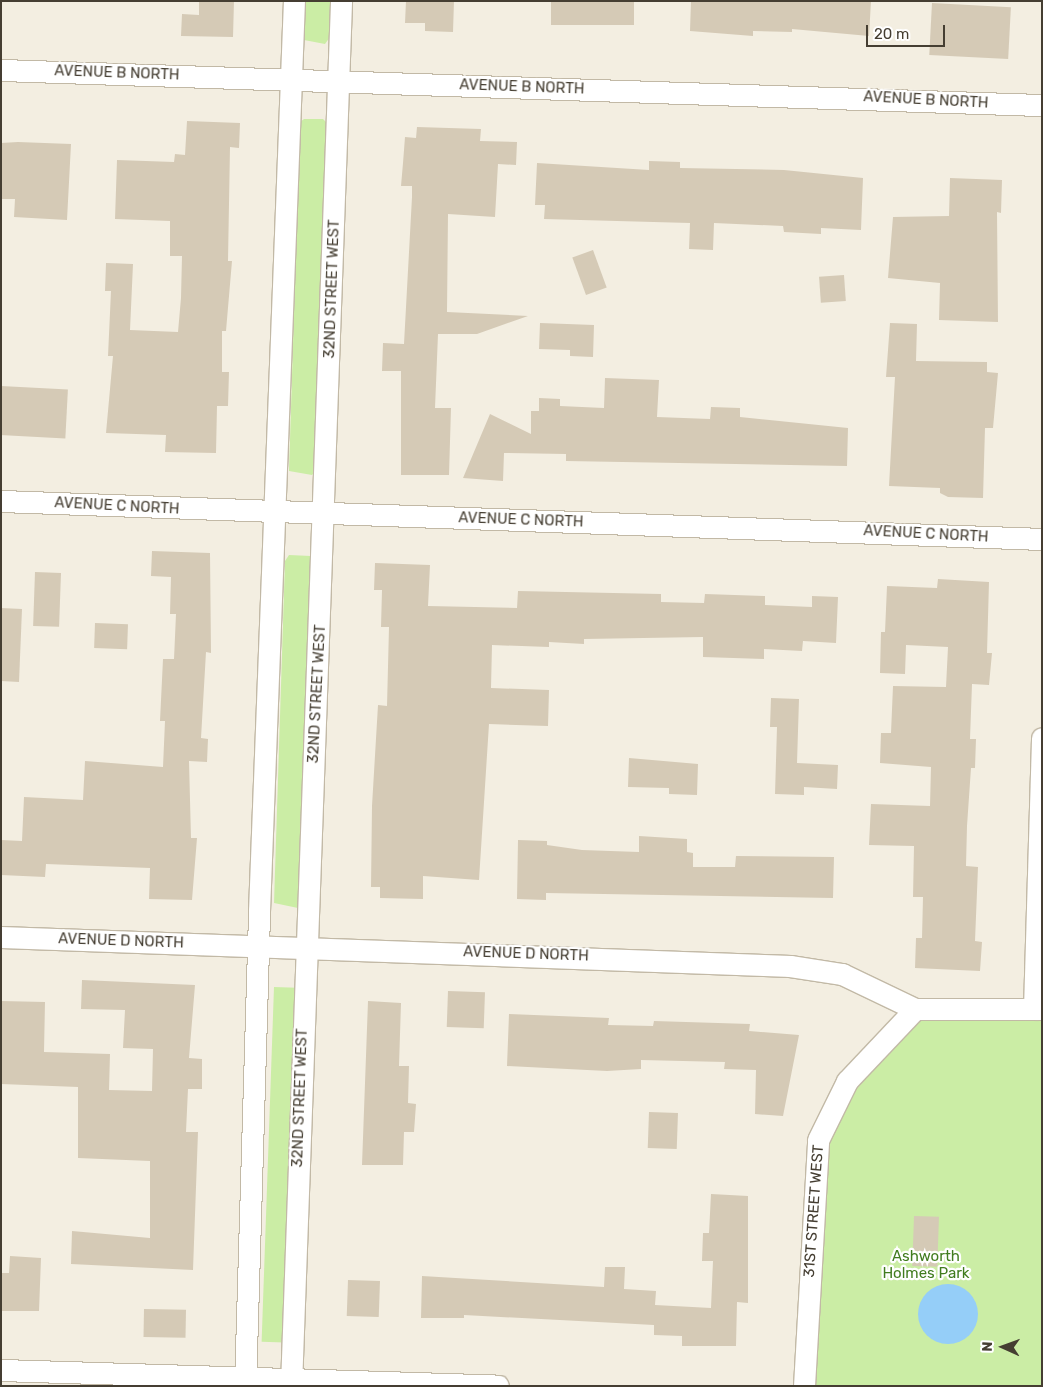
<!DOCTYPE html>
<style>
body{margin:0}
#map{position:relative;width:1043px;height:1387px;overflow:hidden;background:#f3eee1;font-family:Rubik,sans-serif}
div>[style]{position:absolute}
.green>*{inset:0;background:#cbeda5;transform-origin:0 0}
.water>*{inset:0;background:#95cef8}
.round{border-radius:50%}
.building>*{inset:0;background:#d5cab6;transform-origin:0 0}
.roads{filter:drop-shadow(1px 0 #c2b9a6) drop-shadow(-1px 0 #c2b9a6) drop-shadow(0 1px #c2b9a6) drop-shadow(0 -1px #c2b9a6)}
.minor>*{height:21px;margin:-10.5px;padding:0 10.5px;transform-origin:10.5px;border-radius:10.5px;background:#fff}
span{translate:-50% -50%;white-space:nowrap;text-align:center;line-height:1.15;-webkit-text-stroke:4.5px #fff;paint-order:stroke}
.street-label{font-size:15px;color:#453e32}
.park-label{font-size:15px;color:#417c1f}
.frame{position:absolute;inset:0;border:2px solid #453e32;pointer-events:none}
.north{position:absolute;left:978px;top:1322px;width:50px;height:50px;-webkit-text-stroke:4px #fff;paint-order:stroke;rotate:272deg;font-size:14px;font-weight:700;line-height:20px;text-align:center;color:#453e32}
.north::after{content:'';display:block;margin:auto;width:18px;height:22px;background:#453e32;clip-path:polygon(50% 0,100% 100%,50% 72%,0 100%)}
.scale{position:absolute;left:866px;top:25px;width:79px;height:22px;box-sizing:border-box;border:2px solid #453e32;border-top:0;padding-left:6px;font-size:15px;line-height:18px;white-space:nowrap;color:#453e32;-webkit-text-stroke:4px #fff;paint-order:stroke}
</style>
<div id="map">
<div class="green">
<div style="clip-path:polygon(304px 1px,331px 1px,330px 37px,325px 44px,304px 40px)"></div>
<div style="clip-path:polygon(304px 119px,323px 119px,327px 123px,315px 472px,312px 475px,289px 471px,300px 122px)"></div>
<div style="clip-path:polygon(289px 555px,311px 556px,298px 908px,274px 903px,285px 561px)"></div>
<div style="left:274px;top:987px;width:23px;height:355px;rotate:2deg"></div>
<div style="clip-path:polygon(915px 1009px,1042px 1009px,1042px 1386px,804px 1386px,814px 1178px,833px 1109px)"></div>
</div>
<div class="water">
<div class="round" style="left:918px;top:1284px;width:60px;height:60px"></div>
</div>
<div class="building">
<div style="clip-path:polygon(199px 1px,234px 1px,233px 37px,181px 36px,182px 14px,199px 15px)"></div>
<div style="clip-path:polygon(406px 1px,454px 1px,453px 32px,425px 31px,425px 23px,405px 23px)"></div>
<div style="left:551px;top:1px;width:83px;height:24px"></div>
<div style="clip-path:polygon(691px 1px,871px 1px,869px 36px,792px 29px,792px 32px,753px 31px,753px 36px,690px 31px)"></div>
<div style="left:932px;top:3px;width:79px;height:52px;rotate:3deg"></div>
<div style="clip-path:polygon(187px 121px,240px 123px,239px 148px,230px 147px,228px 261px,232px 261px,226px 331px,222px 331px,222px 372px,229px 372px,228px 406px,217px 406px,216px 453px,165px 452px,166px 435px,106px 433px,113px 356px,108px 356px,111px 291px,105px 291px,106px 263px,133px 264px,130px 330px,178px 332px,181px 298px,182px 256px,170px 256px,170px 221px,115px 219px,117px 160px,174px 162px,175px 154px,185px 155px)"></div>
<div style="clip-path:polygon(417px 127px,481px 129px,480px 141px,517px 142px,516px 165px,498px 164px,495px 217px,448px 214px,447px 312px,528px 316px,477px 334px,438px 334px,435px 408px,451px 408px,449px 475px,401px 475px,401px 371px,382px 371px,383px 343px,404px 344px,412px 197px,412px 186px,401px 186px,403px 163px,405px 137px,416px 138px)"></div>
<div style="clip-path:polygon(18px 142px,71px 144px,67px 220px,14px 217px,15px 199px,1px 199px,1px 143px)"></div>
<div style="clip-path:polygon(649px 161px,680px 162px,680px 168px,784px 170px,863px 178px,861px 230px,821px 228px,821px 234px,784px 232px,783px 226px,714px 223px,713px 250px,689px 249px,690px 223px,544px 219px,545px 205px,535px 205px,537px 163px,649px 170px)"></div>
<div style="clip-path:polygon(950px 178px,1002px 180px,1001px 213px,997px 212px,998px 322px,939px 320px,940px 283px,888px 278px,893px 217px,949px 216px)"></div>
<div style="left:593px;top:250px;width:40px;height:22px;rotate:70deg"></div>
<div style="left:844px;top:275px;width:26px;height:25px;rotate:86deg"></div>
<div style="clip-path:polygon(540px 323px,594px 325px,593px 357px,570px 356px,570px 350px,539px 349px)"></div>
<div style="clip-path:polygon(890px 323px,917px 324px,916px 361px,987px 362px,987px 372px,998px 373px,993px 428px,985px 428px,983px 498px,948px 497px,940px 493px,940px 488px,889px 486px,895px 377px,886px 377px)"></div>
<div style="clip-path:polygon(605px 378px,659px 380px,657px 417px,710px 419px,711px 407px,740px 408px,740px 417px,848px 428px,847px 466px,566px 461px,566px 454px,504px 453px,503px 481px,463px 478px,490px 414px,531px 434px,531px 411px,539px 411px,539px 398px,560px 399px,560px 406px,604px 408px)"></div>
<div style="left:1px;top:386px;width:67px;height:49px;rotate:3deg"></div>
<div style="clip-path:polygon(152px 551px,210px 553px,211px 653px,206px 652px,201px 738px,208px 739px,207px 762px,189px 761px,191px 838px,197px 838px,192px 900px,149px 899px,150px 868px,46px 864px,45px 877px,1px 875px,1px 840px,22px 841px,24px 797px,83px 800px,85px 761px,163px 767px,165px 721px,160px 721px,163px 659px,174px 659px,176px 614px,170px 614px,171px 577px,151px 576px)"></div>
<div style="clip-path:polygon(375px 563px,430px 565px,428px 606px,517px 608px,518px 591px,661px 594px,661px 602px,704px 603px,705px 594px,765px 596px,765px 605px,812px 607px,812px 596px,838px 597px,836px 643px,803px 641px,802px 651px,764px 649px,764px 659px,703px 657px,703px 637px,584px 639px,584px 644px,549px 642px,549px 647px,492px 645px,491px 688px,549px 690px,548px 726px,489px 724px,479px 880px,423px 876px,423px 899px,380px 898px,380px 887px,371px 887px,372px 806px,378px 705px,387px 706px,389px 627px,381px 627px,382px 590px,374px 590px)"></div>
<div style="left:35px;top:572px;width:26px;height:54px;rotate:2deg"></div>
<div style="clip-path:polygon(938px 579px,989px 582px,987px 653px,992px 653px,989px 685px,972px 684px,970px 739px,976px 739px,975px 768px,971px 768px,967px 826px,966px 866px,978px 867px,975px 941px,982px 942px,980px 971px,915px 968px,916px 938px,922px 938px,923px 897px,913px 897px,914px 846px,869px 845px,871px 804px,930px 806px,931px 767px,880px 763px,881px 733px,891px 733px,893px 686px,946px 687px,948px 647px,906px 645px,905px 674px,880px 673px,881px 632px,885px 632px,887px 586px,937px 588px)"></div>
<div style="clip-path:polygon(1px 608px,22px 609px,19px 682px,1px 681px)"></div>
<div style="left:95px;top:623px;width:33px;height:25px;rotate:2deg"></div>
<div style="clip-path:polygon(771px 698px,799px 699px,797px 763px,838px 765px,837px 789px,804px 787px,804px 795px,775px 794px,777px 727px,770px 727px)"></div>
<div style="clip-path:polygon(629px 758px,698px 764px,697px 795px,669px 794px,669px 788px,628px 787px)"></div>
<div style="clip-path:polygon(639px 836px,687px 839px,687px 852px,693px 853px,693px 867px,735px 867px,736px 856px,834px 857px,833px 898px,546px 893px,546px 900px,517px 899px,518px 840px,547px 841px,547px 845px,582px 850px,639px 852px)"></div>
<div style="clip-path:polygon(82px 980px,195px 985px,189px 1058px,202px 1059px,202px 1089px,188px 1089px,186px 1132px,198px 1132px,193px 1270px,71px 1264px,72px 1231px,150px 1238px,150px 1161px,78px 1158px,78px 1087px,1px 1084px,1px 1001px,45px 1002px,44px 1052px,110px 1054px,109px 1090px,152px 1091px,153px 1049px,123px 1048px,125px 1010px,81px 1009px)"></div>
<div style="left:448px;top:991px;width:37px;height:36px;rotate:2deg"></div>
<div style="clip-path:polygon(368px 1001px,401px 1003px,399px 1066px,409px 1066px,408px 1103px,416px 1104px,414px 1132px,404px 1132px,403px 1165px,362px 1165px)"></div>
<div style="clip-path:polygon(509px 1014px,609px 1018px,608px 1025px,653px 1026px,654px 1021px,750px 1024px,749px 1031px,799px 1035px,783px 1116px,755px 1114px,756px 1070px,724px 1069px,725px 1062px,641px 1060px,641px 1069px,607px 1071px,507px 1066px)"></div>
<div style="left:649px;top:1112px;width:29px;height:36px;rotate:2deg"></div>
<div style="clip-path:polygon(711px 1194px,748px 1196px,748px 1303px,737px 1302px,736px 1346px,682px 1346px,682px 1336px,654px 1335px,654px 1325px,464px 1315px,464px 1318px,421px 1318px,422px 1276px,604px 1287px,605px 1267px,625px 1267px,624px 1289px,656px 1291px,655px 1305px,711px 1308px,713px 1261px,702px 1261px,703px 1233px,709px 1233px)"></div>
<div style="left:914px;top:1216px;width:25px;height:50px;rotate:2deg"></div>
<div style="clip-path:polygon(10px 1256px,41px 1258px,39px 1311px,1px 1311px,1px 1273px,9px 1273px)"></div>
<div style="left:348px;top:1280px;width:32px;height:36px;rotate:2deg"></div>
<div style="left:144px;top:1309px;width:42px;height:28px;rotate:1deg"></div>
</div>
<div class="roads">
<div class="minor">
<div style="left:1px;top:70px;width:1042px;rotate:1.93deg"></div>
<div style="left:1px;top:501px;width:1042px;rotate:2.09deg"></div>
<div style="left:1px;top:937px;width:790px;rotate:2.1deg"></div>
<div style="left:790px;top:966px;width:53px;rotate:8.7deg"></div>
<div style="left:842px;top:974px;width:81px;rotate:25.6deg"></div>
<div style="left:915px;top:1009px;width:127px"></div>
<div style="left:1034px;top:1009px;width:271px;rotate:-88.3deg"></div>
<div style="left:1px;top:1370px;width:497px;rotate:1.8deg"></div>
<div style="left:245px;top:1386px;width:475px;rotate:-88.3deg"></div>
<div style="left:259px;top:911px;width:911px;rotate:-87.8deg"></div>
<div style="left:291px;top:1386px;width:1386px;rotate:-87.93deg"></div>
<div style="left:804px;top:1386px;width:246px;rotate:-86.7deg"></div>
<div style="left:818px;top:1140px;width:66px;rotate:-63.8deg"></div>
<div style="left:847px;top:1081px;width:99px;rotate:-46.6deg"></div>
</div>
</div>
<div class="street-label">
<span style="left:117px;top:73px;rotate:2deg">AVENUE B NORTH</span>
<span style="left:522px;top:87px;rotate:2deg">AVENUE B NORTH</span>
<span style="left:926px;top:100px;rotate:3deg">AVENUE B NORTH</span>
<span style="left:332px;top:289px;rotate:-88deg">32ND STREET WEST</span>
<span style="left:117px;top:506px;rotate:3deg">AVENUE C NORTH</span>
<span style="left:521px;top:520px;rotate:2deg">AVENUE C NORTH</span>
<span style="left:926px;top:534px;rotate:3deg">AVENUE C NORTH</span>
<span style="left:317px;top:694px;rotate:-87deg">32ND STREET WEST</span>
<span style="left:121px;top:941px;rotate:2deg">AVENUE D NORTH</span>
<span style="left:526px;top:954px;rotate:2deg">AVENUE D NORTH</span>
<span style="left:300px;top:1098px;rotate:-88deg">32ND STREET WEST</span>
<span style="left:814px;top:1211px;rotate:-86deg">31ST STREET WEST</span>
</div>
<div class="park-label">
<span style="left:926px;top:1265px">Ashworth<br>Holmes Park</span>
</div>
<div class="frame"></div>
<div class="north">N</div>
<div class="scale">20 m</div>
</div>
